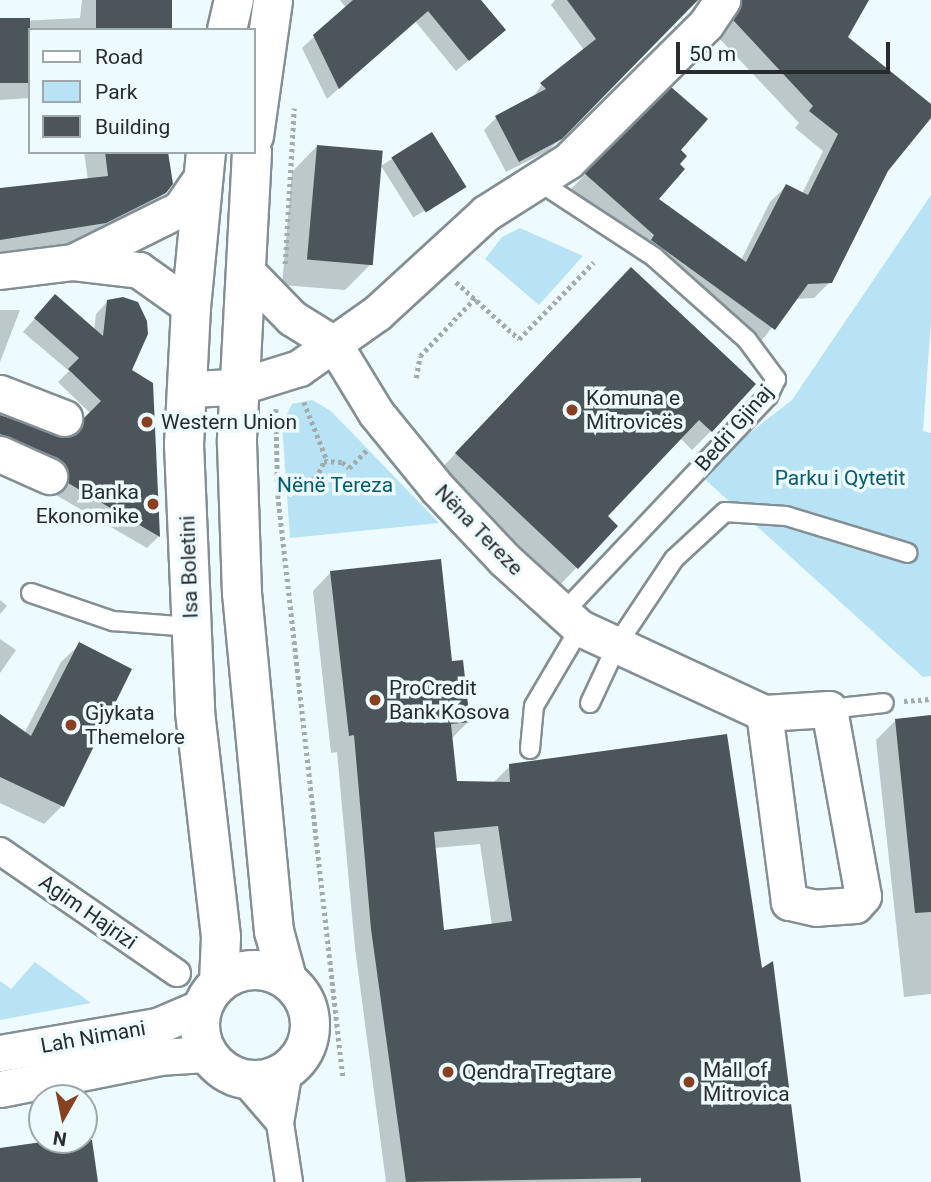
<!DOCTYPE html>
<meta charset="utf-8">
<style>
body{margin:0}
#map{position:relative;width:931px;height:1182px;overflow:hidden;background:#edfafe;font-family:Roboto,sans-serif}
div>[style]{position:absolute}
.green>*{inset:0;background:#b8e3f4}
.shadow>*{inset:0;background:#0003;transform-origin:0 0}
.building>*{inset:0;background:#4c565a;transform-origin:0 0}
.path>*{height:4.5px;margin-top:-2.25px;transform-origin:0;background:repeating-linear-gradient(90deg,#a2abae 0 3.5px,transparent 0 7px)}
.roads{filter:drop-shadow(2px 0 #848f94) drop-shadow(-2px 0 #848f94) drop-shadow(0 2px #848f94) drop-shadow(0 -2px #848f94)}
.service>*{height:18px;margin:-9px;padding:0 9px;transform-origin:9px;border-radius:9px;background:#fff}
.pedestrian>*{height:26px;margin:-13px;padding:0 13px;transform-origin:13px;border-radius:13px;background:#fff}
.minor>*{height:35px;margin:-17.5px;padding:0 17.5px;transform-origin:17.5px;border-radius:17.5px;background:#fff}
.tertiary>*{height:38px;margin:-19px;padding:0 19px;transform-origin:19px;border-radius:19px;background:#fff}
.tertiary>.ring{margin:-19px;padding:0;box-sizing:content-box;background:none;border:38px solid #fff;border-radius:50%}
.dots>*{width:19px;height:19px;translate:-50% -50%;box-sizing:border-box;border:4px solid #edfafe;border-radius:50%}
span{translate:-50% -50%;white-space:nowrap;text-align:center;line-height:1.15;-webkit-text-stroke:7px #edfafe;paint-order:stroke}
.poi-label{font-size:21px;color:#282c2e}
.left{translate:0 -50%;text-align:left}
.right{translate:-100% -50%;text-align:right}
.street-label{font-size:21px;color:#282c2e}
.park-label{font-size:21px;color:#045c73}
.legend{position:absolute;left:28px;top:28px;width:228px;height:126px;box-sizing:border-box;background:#edfafe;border:2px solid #9ea8ab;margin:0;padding:9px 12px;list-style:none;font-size:21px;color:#282c2e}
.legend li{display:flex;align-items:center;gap:14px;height:35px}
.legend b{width:35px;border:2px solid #9ea8ab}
.north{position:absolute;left:28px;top:1084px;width:70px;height:70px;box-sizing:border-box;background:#edfafe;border:2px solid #9ea8ab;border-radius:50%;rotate:189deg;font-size:19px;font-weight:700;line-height:28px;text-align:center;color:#282c2e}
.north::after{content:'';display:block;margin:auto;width:24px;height:32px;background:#884120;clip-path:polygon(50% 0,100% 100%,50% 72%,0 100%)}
.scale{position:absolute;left:676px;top:42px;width:214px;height:32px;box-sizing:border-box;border:4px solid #282c2e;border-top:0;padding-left:9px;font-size:21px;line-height:24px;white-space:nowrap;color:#282c2e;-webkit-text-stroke:5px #edfafe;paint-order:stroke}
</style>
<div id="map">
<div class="green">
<div style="clip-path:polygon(931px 195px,931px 321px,923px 431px,931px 433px,931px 676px,923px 677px,698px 473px,792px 400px)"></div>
<div style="clip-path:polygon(520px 228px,583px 256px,539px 305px,485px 259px,502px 237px)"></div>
<div style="clip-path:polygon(312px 400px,331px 411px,439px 523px,290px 538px,282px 424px,292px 404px)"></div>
<div style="clip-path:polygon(35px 962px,91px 1003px,0 1020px,0 981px,11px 989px)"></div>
</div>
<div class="shadow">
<div style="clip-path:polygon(82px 0,170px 0,164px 30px,30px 30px,30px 98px,0 100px,0 22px,80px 18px)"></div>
<div style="clip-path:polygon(340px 0,479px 0,504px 30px,456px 71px,415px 21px,327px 99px,302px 48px,346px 8px)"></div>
<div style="clip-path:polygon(555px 0,695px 0,548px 151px,506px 172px,484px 130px,496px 118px,532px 99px,542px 84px,584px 50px,551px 5px)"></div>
<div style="clip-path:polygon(731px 0,867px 0,846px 38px,931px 106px,931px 115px,886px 171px,830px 282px,814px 298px,795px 299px,758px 345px,636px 257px,640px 252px,570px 190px,671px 89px,677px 165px,656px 200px,741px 260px,770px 202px,786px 186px,802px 194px,823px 151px,795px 128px,799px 123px,718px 37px)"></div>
<div style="left:432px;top:134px;width:61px;height:60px;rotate:58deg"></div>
<div style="clip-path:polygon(317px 146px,371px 264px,345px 290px,282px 285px,292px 172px)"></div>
<div style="clip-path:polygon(84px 152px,166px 152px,165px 192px,145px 212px,85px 242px,0 255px,0 190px,88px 180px)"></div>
<div style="clip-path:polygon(612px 288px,711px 431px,692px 450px,680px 438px,606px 516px,616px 526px,558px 587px,437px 473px)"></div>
<div style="clip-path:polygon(108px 301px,130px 370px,151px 384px,159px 536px,147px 548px,56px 495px,54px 477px,0 449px,0 416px,69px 439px,91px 414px,58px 382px,69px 371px,23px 332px,43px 309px,94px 330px,96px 314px)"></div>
<div style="clip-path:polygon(0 310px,20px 310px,0 362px)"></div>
<div style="clip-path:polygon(evenodd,331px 572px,450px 663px,468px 722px,451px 739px,455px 782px,492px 784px,510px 766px,800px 1182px,386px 1182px,355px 948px,337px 752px,331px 753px,313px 591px,331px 572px,480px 844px,492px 925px,443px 932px,434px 848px,480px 844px)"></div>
<div style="clip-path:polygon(0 600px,7px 606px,0 614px)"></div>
<div style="clip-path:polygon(0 639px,16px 650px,0 673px)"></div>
<div style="clip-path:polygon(80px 644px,62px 806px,44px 824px,0 803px,0 716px,24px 734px,61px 662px)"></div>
<div style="clip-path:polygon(931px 717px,931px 994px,904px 997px,876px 740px,895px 721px)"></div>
</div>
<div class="building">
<div style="left:96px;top:0;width:76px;height:30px"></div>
<div style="clip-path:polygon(353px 0,481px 0,506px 30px,469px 61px,428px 11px,339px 89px,313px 35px)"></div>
<div style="clip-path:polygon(567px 0,698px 0,562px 139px,519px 162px,495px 116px,546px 89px,540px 83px,596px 39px)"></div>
<div style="clip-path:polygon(742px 0,869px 0,848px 37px,931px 104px,931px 118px,888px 171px,832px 283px,808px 284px,775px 330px,651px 240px,654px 235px,584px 173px,671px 87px,708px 119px,681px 150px,687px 156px,680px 164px,685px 169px,659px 199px,746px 262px,786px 184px,808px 195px,838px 134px,809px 111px,813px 106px,733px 20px)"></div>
<div style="left:30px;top:18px;width:65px;height:30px;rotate:90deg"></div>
<div style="left:432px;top:132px;width:65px;height:48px;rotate:58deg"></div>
<div style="left:317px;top:145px;width:66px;height:115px;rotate:5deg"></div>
<div style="clip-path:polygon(105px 152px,168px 152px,173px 184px,166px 193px,106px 223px,0 240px,0 188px,108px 176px)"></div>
<div style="clip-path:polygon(631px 267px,756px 384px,712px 432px,699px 420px,608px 516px,618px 526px,578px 569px,455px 453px)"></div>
<div style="clip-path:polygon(55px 294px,103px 336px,107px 300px,123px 297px,138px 302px,147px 321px,148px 334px,132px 370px,153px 383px,160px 537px,68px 483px,66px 465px,58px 458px,0 434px,0 415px,68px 438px,77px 433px,84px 418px,101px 401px,68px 369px,79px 358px,34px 318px)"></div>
<div style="clip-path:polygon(evenodd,441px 559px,452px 661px,463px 660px,470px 722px,451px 724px,457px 781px,510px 782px,509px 764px,727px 734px,762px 968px,773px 961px,801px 1182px,641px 1182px,641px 1178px,406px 1182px,371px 929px,354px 735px,349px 736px,330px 571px,441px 559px,498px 826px,512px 921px,444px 930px,434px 832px,498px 826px)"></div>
<div style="clip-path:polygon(79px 642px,132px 669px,64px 807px,0 777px,0 714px,31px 736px)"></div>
<div style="clip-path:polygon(931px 715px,931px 912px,915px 913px,895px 719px)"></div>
<div style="clip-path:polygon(56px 1140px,92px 1140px,98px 1182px,0 1182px,0 1148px)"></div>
</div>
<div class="path">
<div style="left:285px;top:264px;width:156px;rotate:-86.7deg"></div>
<div style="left:456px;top:282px;width:85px;rotate:42.1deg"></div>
<div style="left:519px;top:339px;width:107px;rotate:-45.8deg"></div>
<div style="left:416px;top:378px;width:22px;rotate:-80deg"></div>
<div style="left:420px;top:356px;width:80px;rotate:-46.5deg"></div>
<div style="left:304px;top:402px;width:62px;rotate:68.4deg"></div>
<div style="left:276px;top:409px;width:86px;rotate:88.7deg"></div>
<div style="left:278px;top:495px;width:586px;rotate:83.63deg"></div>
<div style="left:277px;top:485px;width:39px;rotate:-9deg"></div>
<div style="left:316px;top:479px;width:20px;rotate:-66deg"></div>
<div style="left:324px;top:461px;width:18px;rotate:3deg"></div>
<div style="left:342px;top:462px;width:9px;rotate:41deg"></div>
<div style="left:349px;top:468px;width:27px;rotate:-45deg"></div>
<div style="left:904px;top:701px;width:27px;rotate:-4deg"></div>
</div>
<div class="roads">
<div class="service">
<div style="left:538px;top:181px;width:139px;rotate:33.2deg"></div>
<div style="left:654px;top:257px;width:125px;rotate:41.7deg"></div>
<div style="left:747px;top:340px;width:49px;rotate:53.4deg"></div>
<div style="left:776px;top:379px;width:19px;rotate:115deg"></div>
<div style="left:768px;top:396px;width:297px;rotate:133.4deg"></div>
<div style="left:31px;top:593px;width:87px;rotate:18.9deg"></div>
<div style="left:113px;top:621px;width:78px;rotate:4.4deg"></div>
<div style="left:590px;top:703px;width:66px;rotate:-65deg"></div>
<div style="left:618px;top:643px;width:101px;rotate:-56.3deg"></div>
<div style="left:674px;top:559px;width:69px;rotate:-42.7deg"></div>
<div style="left:725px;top:512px;width:61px;rotate:3.8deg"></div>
<div style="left:786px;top:516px;width:127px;rotate:16.9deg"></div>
<div style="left:829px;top:709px;width:55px;rotate:-6.2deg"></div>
<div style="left:530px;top:749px;width:43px;rotate:-84.7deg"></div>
<div style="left:534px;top:706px;width:91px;rotate:-59.5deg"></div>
</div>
<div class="pedestrian">
<div style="left:0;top:851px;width:215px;rotate:34.6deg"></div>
<div style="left:242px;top:1079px;width:58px;rotate:49.2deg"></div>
<div style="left:289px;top:1182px;width:60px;rotate:-98.7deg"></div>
<div style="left:280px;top:1123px;width:55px;rotate:-80.5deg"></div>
</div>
<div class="minor">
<div style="left:245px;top:270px;width:67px;rotate:45.6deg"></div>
<div style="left:292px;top:318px;width:49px;rotate:31.8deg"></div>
<div style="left:334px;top:344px;width:81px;rotate:58.7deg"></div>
<div style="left:376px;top:413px;width:98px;rotate:50.8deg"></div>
<div style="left:438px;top:489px;width:98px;rotate:46.7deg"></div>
<div style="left:505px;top:560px;width:101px;rotate:42.2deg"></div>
<div style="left:580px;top:628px;width:203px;rotate:24.8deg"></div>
<div style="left:764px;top:713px;width:65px;rotate:-3.5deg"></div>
<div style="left:829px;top:709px;width:190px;rotate:79.7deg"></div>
<div style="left:863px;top:896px;width:12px;rotate:132deg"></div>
<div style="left:855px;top:905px;width:39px;rotate:176deg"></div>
<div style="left:816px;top:908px;width:28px;rotate:-167deg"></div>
<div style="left:789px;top:902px;width:191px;rotate:-97.5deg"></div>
<div style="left:0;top:271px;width:74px;rotate:-7deg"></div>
<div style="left:191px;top:307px;width:64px;rotate:-144.6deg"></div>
<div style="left:139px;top:270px;width:66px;rotate:-173.1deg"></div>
<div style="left:73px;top:262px;width:119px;rotate:-26.4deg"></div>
<div style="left:180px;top:209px;width:42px;rotate:-55.6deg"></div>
<div style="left:186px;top:389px;width:52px;rotate:-2.2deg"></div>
<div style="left:238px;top:387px;width:64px;rotate:-17.3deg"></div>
<div style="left:299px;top:368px;width:95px;rotate:-35.2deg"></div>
<div style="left:377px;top:313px;width:148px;rotate:-42.5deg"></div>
<div style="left:486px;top:213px;width:97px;rotate:-32.4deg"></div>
<div style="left:568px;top:161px;width:194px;rotate:-44.8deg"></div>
<div style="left:706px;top:24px;width:29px;rotate:-56deg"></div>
<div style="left:0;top:393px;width:69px;rotate:21.3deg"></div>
<div style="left:0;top:454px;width:54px;rotate:24.2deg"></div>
<div style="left:0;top:1053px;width:159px;rotate:-9.8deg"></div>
<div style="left:157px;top:1026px;width:49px;rotate:-22.9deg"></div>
<div style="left:0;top:1089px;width:163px;rotate:-11.3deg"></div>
<div style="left:160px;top:1057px;width:47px;rotate:-3.7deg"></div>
</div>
<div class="tertiary">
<div style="left:227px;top:30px;width:31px;rotate:-77deg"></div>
<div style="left:254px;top:136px;width:137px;rotate:-82deg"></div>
<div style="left:206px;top:152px;width:156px;rotate:95.5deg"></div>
<div style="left:191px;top:307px;width:137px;rotate:92.9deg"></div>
<div style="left:184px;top:444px;width:268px;rotate:87.6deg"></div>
<div style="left:195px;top:712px;width:226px;rotate:83.4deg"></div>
<div style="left:221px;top:937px;width:45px;rotate:92.5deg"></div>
<div style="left:252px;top:152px;width:291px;rotate:93deg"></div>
<div style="left:237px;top:443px;width:150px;rotate:88.1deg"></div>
<div style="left:242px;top:593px;width:340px;rotate:84.6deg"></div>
<div style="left:274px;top:931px;width:50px;rotate:74.8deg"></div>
<div class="ring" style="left:200px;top:970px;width:72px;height:72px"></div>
</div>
</div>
<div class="dots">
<div style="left:572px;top:410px;background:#884120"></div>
<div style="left:147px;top:422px;background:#884120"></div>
<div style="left:153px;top:504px;background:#884120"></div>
<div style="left:375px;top:700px;background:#884120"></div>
<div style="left:71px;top:725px;background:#884120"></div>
<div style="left:448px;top:1072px;background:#884120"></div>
<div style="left:689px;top:1082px;background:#884120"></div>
</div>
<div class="poi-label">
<span class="left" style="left:586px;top:410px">Komuna e<br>Mitrovicës</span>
<span class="left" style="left:161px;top:422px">Western Union</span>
<span class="right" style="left:139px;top:504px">Banka<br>Ekonomike</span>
<span class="left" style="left:389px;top:700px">ProCredit<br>Bank Kosova</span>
<span class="left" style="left:85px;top:725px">Gjykata<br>Themelore</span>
<span class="left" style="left:703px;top:1082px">Mall of<br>Mitrovica</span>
<span class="left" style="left:462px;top:1072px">Qendra Tregtare</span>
</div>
<div class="street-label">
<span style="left:734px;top:428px;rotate:-49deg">Bedri Gjinaj</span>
<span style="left:479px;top:530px;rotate:46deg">Nëna Tereze</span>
<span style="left:189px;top:567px;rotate:-92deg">Isa Boletini</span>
<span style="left:88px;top:912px;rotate:35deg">Agim Hajrizi</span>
<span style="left:93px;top:1037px;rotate:-10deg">Lah Nimani</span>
</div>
<div class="park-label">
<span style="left:840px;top:478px">Parku i Qytetit</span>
<span style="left:335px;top:485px">Nënë Tereza</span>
</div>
<ul class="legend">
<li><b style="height:9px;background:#fff"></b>Road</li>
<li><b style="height:19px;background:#b8e3f4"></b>Park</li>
<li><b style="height:19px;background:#4c565a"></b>Building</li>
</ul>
<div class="north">N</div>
<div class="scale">50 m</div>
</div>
